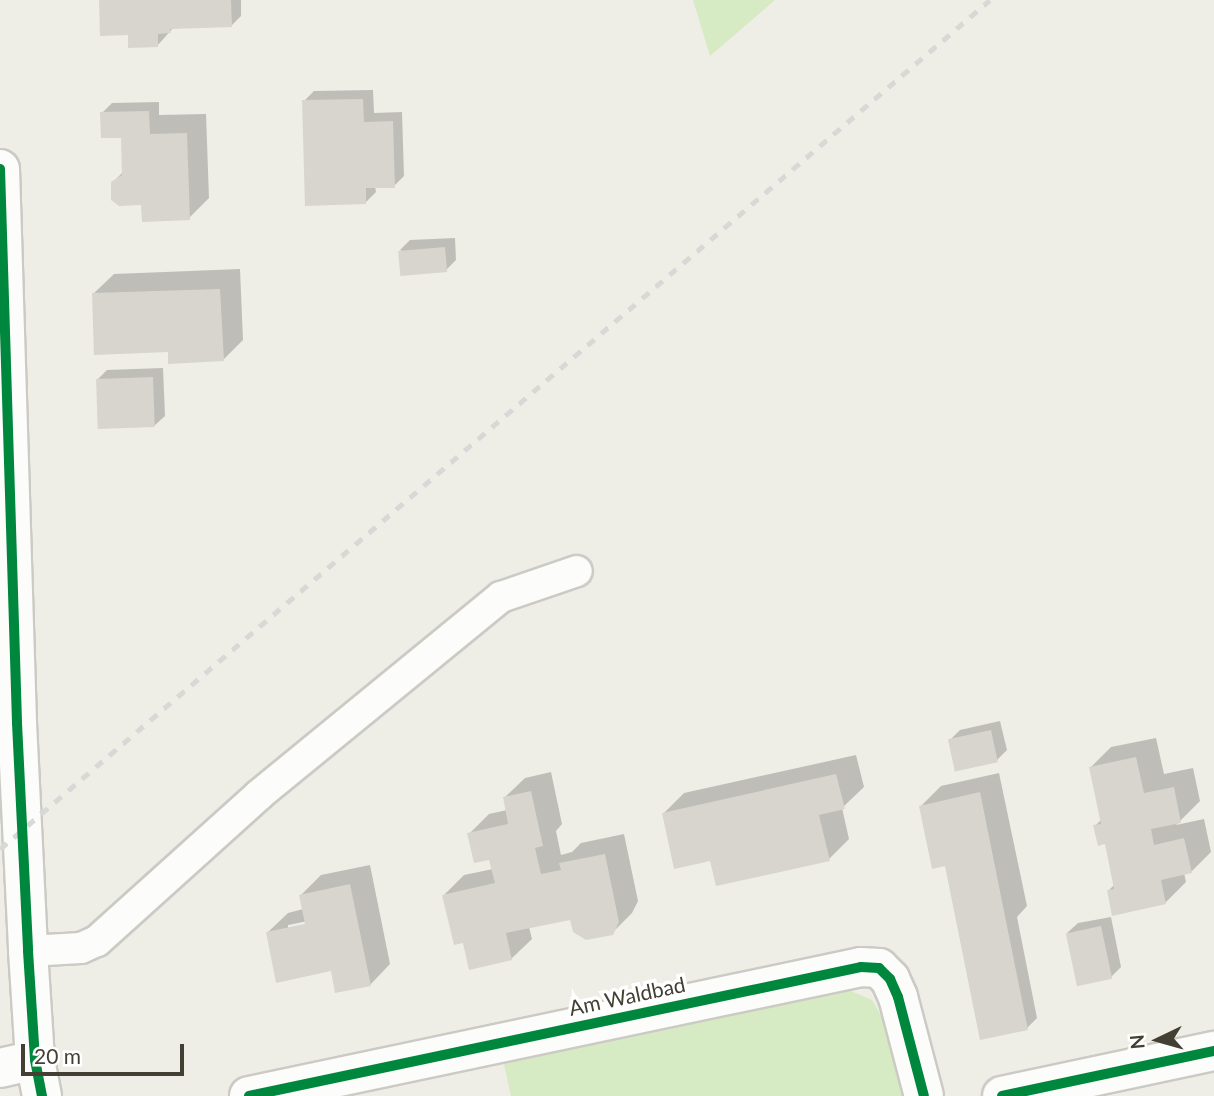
<!DOCTYPE html>
<style>
body{margin:0}
#map{position:relative;width:1214px;height:1096px;overflow:hidden;background:#eeede6;font-family:Lato,sans-serif}
div>[style]{position:absolute}
.green>*{inset:0;background:#d6eac4}
.shadow>*{inset:0;background:#0003}
.building>*{inset:0;background:#d7d5ce;transform-origin:0 0}
.roads{filter:drop-shadow(2px 0 #cccac4) drop-shadow(-2px 0 #cccac4) drop-shadow(0 2px #cccac4) drop-shadow(0 -2px #cccac4)}
.service>*{height:30px;margin:-15px;padding:0 15px;transform-origin:15px;border-radius:15px;background:#fcfcfb}
.minor>*{height:38px;margin:-19px;padding:0 19px;transform-origin:19px;border-radius:19px;background:#fcfcfb}
.rail>*{height:5px;margin-top:-2.5px;transform-origin:0;background:repeating-linear-gradient(90deg,#d8d8d7 0 9px,transparent 0 18px)}
.cycleway>*{height:10px;margin:-5px;padding:0 5px;transform-origin:5px;border-radius:5px;background:#00873e}
span{translate:-50% -50%;white-space:nowrap;text-align:center;line-height:1.15;-webkit-text-stroke:7px #fff;paint-order:stroke}
.street-label{font-size:21px;color:#433f33}
.north{position:absolute;left:1123px;top:1005px;width:70px;height:70px;-webkit-text-stroke:5px #fff;paint-order:stroke;rotate:265deg;font-size:19px;font-weight:700;line-height:28px;text-align:center;color:#433f33}
.north::after{content:'';display:block;margin:auto;width:24px;height:32px;background:#433f33;clip-path:polygon(50% 0,100% 100%,50% 72%,0 100%)}
.scale{position:absolute;left:21px;top:1044px;width:163px;height:32px;box-sizing:border-box;border:4px solid #433f33;border-top:0;padding-left:9px;font-size:21px;line-height:24px;white-space:nowrap;color:#433f33;-webkit-text-stroke:5px #fff;paint-order:stroke}
</style>
<div id="map">
<div class="green">
<div style="clip-path:polygon(693px 0,775px 0,710px 56px)"></div>
<div style="clip-path:polygon(841px 987px,872px 1000px,880px 1014px,889px 1032px,904px 1096px,511px 1096px,503px 1060px)"></div>
</div>
<div class="shadow">
<div style="clip-path:polygon(101px 0,241px 0,241px 16px,231px 26px,174px 27px,157px 46px,130px 36px)"></div>
<div style="clip-path:polygon(373px 90px,374px 113px,402px 112px,404px 176px,394px 186px,375px 186px,376px 192px,366px 202px,304px 101px,314px 91px)"></div>
<div style="clip-path:polygon(159px 102px,159px 115px,206px 114px,209px 198px,189px 218px,143px 204px,113px 182px,124px 171px,122px 135px,102px 113px,112px 103px)"></div>
<div style="clip-path:polygon(455px 238px,456px 260px,446px 270px,400px 250px,410px 240px)"></div>
<div style="clip-path:polygon(240px 269px,243px 340px,223px 360px,169px 350px,93px 294px,114px 274px)"></div>
<div style="clip-path:polygon(163px 368px,165px 416px,154px 426px,97px 380px,107px 370px)"></div>
<div style="clip-path:polygon(1000px 721px,1007px 750px,997px 760px,950px 740px,960px 730px)"></div>
<div style="clip-path:polygon(1156px 738px,1164px 774px,1193px 768px,1200px 801px,1176px 825px,1204px 819px,1211px 852px,1191px 872px,1184px 873px,1186px 882px,1166px 902px,1109px 890px,1115px 884px,1106px 842px,1095px 826px,1102px 819px,1091px 767px,1111px 747px)"></div>
<div style="clip-path:polygon(856px 755px,864px 787px,842px 808px,849px 839px,829px 859px,711px 859px,664px 813px,684px 793px)"></div>
<div style="clip-path:polygon(551px 772px,562px 824px,556px 831px,561px 855px,572px 852px,581px 843px,624px 834px,638px 901px,632px 913px,612px 933px,572px 918px,529px 927px,532px 939px,511px 959px,464px 941px,444px 895px,464px 875px,493px 869px,490px 858px,469px 834px,489px 814px,507px 810px,504px 798px,525px 778px)"></div>
<div style="clip-path:polygon(999px 773px,1027px 906px,1017px 917px,1037px 1018px,1027px 1028px,921px 806px,941px 786px)"></div>
<div style="clip-path:polygon(evenodd,370px 865px,390px 964px,370px 985px,267px 933px,288px 913px,303px 909px,301px 895px,321px 875px,370px 865px,313px 920px,314px 923px,288px 929px,288px 925px,313px 920px)"></div>
<div style="clip-path:polygon(1111px 917px,1121px 967px,1111px 977px,1067px 933px,1078px 923px)"></div>
</div>
<div class="building">
<div style="clip-path:polygon(99px 0,231px 0,232px 27px,170px 29px,171px 33px,158px 34px,158px 47px,128px 48px,128px 35px,100px 36px)"></div>
<div style="clip-path:polygon(363px 99px,364px 122px,393px 121px,395px 188px,366px 188px,366px 204px,305px 206px,302px 100px)"></div>
<div style="clip-path:polygon(149px 111px,150px 134px,187px 133px,190px 220px,142px 222px,141px 205px,119px 206px,111px 200px,111px 182px,122px 175px,121px 138px,101px 138px,100px 112px)"></div>
<div style="left:445px;top:247px;width:25px;height:47px;rotate:85deg"></div>
<div style="clip-path:polygon(220px 289px,224px 361px,168px 364px,168px 352px,94px 355px,92px 293px)"></div>
<div style="left:153px;top:377px;width:50px;height:57px;rotate:88deg"></div>
<div style="left:991px;top:730px;width:33px;height:44px;rotate:78deg"></div>
<div style="clip-path:polygon(1136px 757px,1144px 793px,1174px 787px,1181px 823px,1151px 829px,1154px 845px,1184px 838px,1192px 873px,1161px 880px,1166px 904px,1112px 916px,1107px 890px,1114px 889px,1105px 844px,1098px 846px,1093px 825px,1101px 824px,1089px 767px)"></div>
<div style="clip-path:polygon(836px 774px,845px 809px,819px 815px,830px 861px,716px 886px,710px 861px,674px 869px,662px 813px)"></div>
<div style="clip-path:polygon(531px 791px,543px 846px,535px 848px,541px 874px,561px 870px,559px 863px,605px 854px,619px 922px,613px 935px,586px 940px,573px 932px,570px 920px,506px 933px,512px 960px,469px 970px,463px 943px,454px 945px,442px 895px,495px 883px,489px 860px,474px 863px,467px 833px,508px 824px,503px 797px)"></div>
<div style="clip-path:polygon(980px 792px,1028px 1030px,980px 1040px,945px 866px,932px 869px,919px 806px)"></div>
<div style="clip-path:polygon(350px 884px,371px 986px,335px 993px,331px 971px,276px 983px,266px 932px,305px 924px,299px 895px)"></div>
<div style="left:1101px;top:926px;width:54px;height:36px;rotate:78deg"></div>
</div>
<div class="roads">
<div class="service">
<div style="left:28px;top:951px;width:53px;rotate:-3.2deg"></div>
<div style="left:81px;top:948px;width:17px;rotate:-24deg"></div>
<div style="left:97px;top:941px;width:219px;rotate:-42deg"></div>
<div style="left:260px;top:794px;width:311px;rotate:-39.3deg"></div>
<div style="left:501px;top:597px;width:80px;rotate:-18.9deg"></div>
</div>
<div class="minor">
<div style="left:0;top:169px;width:554px;rotate:88.24deg"></div>
<div style="left:17px;top:723px;width:228px;rotate:87.2deg"></div>
<div style="left:28px;top:951px;width:109px;rotate:86.3deg"></div>
<div style="left:35px;top:1060px;width:37px;rotate:79deg"></div>
<div style="left:0;top:1068px;width:36px;rotate:-13deg"></div>
<div style="left:249px;top:1096px;width:625px;rotate:-11.9deg"></div>
<div style="left:861px;top:967px;width:18px;rotate:3deg"></div>
<div style="left:879px;top:968px;width:16px;rotate:45deg"></div>
<div style="left:890px;top:979px;width:20px;rotate:66deg"></div>
<div style="left:898px;top:997px;width:102px;rotate:75.3deg"></div>
<div style="left:1002px;top:1096px;width:217px;rotate:-12deg"></div>
</div>
</div>
<div class="rail">
<div style="left:0;top:849px;width:1304px;rotate:-40.62deg"></div>
</div>
<div class="cycleway">
<div style="left:0;top:169px;width:554px;rotate:88.24deg"></div>
<div style="left:17px;top:723px;width:228px;rotate:87.2deg"></div>
<div style="left:28px;top:951px;width:109px;rotate:86.3deg"></div>
<div style="left:35px;top:1060px;width:37px;rotate:79deg"></div>
<div style="left:249px;top:1096px;width:625px;rotate:-11.9deg"></div>
<div style="left:861px;top:967px;width:18px;rotate:3deg"></div>
<div style="left:879px;top:968px;width:16px;rotate:45deg"></div>
<div style="left:890px;top:979px;width:20px;rotate:66deg"></div>
<div style="left:898px;top:997px;width:102px;rotate:75.3deg"></div>
<div style="left:1002px;top:1096px;width:217px;rotate:-12deg"></div>
</div>
<div class="street-label">
<span style="left:627px;top:996px;rotate:-12deg">Am Waldbad</span>
</div>
<div class="north">N</div>
<div class="scale">20 m</div>
</div>
